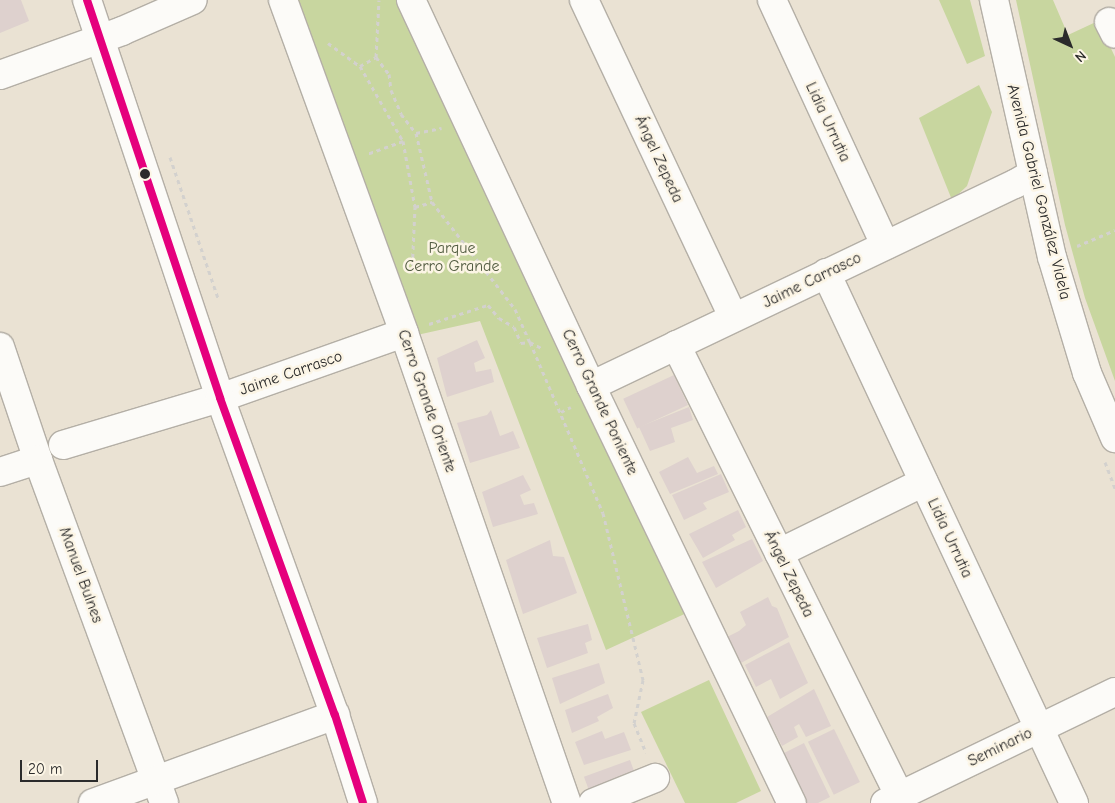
<!DOCTYPE html>
<meta charset="utf-8">
<style>
body{margin:0}
#map{position:relative;width:1115px;height:803px;overflow:hidden;background:#eae2d3;font-family:"Comic Neue",sans-serif}
div>[style]{position:absolute}
.green>*{inset:0;background:#c8d69f}
.building>*{inset:0;background:#ded1ce;transform-origin:0 0}
.path>*{height:3px;margin-top:-1.5px;transform-origin:0;background:repeating-linear-gradient(90deg,#d3d1ce 0 4px,transparent 0 8px)}
.roads{filter:drop-shadow(1px 0 #b4afa6) drop-shadow(-1px 0 #b4afa6) drop-shadow(0 1px #b4afa6) drop-shadow(0 -1px #b4afa6)}
.minor>*{height:28px;margin:-14px;padding:0 14px;transform-origin:14px;border-radius:14px;background:#fcfbf8}
.major>*{height:28px;margin:-14px;padding:0 14px;transform-origin:14px;border-radius:14px;background:#fcfbf8}
.bus-1>*{height:8px;margin:-4px;padding:0 4px;transform-origin:4px;border-radius:4px;background:#e5007d}
.dots>*{width:14px;height:14px;translate:-50% -50%;box-sizing:border-box;border:2px solid #fcf5e5;border-radius:50%}
span{translate:-50% -50%;white-space:nowrap;text-align:center;line-height:1.15;-webkit-text-stroke:5px #fcf5e5;paint-order:stroke}
.street-label{font-size:16px;color:#2b2b2b}
.park-label{font-size:16px;color:#525c41}
.north{position:absolute;left:1045px;top:20px;width:50px;height:50px;-webkit-text-stroke:4px #fcf5e5;paint-order:stroke;rotate:137deg;font-size:14px;font-weight:700;line-height:20px;text-align:center;color:#2b2b2b}
.north::after{content:'';display:block;margin:auto;width:18px;height:22px;background:#2b2b2b;clip-path:polygon(50% 0,100% 100%,50% 72%,0 100%)}
.scale{position:absolute;left:20px;top:760px;width:78px;height:22px;box-sizing:border-box;border:2px solid #2b2b2b;border-top:0;padding-left:6px;font-size:15px;line-height:18px;white-space:nowrap;color:#2b2b2b;-webkit-text-stroke:4px #fcf5e5;paint-order:stroke}
</style>
<div id="map">
<div class="green">
<div style="clip-path:polygon(292px 0,409px 0,691px 611px,606px 650px,480px 321px,417px 335px)"></div>
<div style="clip-path:polygon(939px 0,970px 0,985px 56px,967px 64px)"></div>
<div style="clip-path:polygon(1016px 0,1053px 0,1068px 35px,1098px 21px,1115px 57px,1115px 381px,1085px 298px,1065px 225px)"></div>
<div style="clip-path:polygon(979px 85px,992px 112px,967px 186px,952px 200px,919px 118px)"></div>
<div style="clip-path:polygon(709px 680px,761px 791px,736px 803px,685px 803px,641px 712px)"></div>
</div>
<div class="building">
<div style="clip-path:polygon(0 0,21px 0,29px 21px,0 33px)"></div>
<div style="clip-path:polygon(477px 340px,485px 358px,474px 363px,476px 372px,491px 369px,494px 382px,447px 397px,437px 358px)"></div>
<div style="left:674px;top:375px;width:33px;height:56px;rotate:65deg"></div>
<div style="clip-path:polygon(689px 407px,693px 420px,671px 428px,675px 442px,650px 451px,639px 427px)"></div>
<div style="clip-path:polygon(491px 410px,500px 436px,513px 431px,520px 448px,470px 463px,457px 423px,487px 415px)"></div>
<div style="clip-path:polygon(688px 457px,697px 473px,714px 466px,718px 474px,670px 494px,659px 472px)"></div>
<div style="clip-path:polygon(721px 474px,729px 492px,703px 503px,707px 509px,684px 520px,672px 495px)"></div>
<div style="clip-path:polygon(523px 475px,531px 490px,520px 495px,524px 505px,534px 503px,538px 514px,493px 527px,482px 492px)"></div>
<div style="clip-path:polygon(738px 510px,746px 527px,732px 535px,735px 540px,703px 558px,689px 534px)"></div>
<div style="clip-path:polygon(752px 539px,763px 561px,716px 588px,702px 562px)"></div>
<div style="clip-path:polygon(550px 540px,553px 556px,564px 557px,577px 593px,523px 614px,506px 560px)"></div>
<div style="clip-path:polygon(768px 597px,772px 606px,777px 608px,789px 637px,741px 663px,725px 638px,739px 631px,746px 625px,740px 612px)"></div>
<div style="clip-path:polygon(588px 624px,592px 640px,585px 643px,588px 653px,547px 668px,537px 638px)"></div>
<div style="clip-path:polygon(789px 642px,808px 683px,780px 699px,771px 679px,756px 687px,745px 665px)"></div>
<div style="clip-path:polygon(599px 663px,605px 683px,560px 704px,552px 678px)"></div>
<div style="clip-path:polygon(814px 689px,831px 726px,806px 737px,799px 724px,794px 727px,798px 737px,782px 746px,767px 717px)"></div>
<div style="clip-path:polygon(608px 694px,613px 708px,597px 717px,599px 721px,572px 733px,565px 710px)"></div>
<div style="left:834px;top:729px;width:59px;height:29px;rotate:64deg"></div>
<div style="clip-path:polygon(602px 731px,605px 739px,624px 732px,631px 750px,584px 765px,575px 742px)"></div>
<div style="clip-path:polygon(804px 743px,830px 797px,818px 803px,805px 803px,782px 754px)"></div>
<div style="left:630px;top:760px;width:23px;height:49px;rotate:70deg"></div>
</div>
<div class="path">
<div style="left:328px;top:43px;width:39px;rotate:36deg"></div>
<div style="left:360px;top:66px;width:86px;rotate:60.2deg"></div>
<div style="left:403px;top:141px;width:37px;rotate:160deg"></div>
<div style="left:376px;top:57px;width:21px;rotate:53deg"></div>
<div style="left:389px;top:74px;width:16px;rotate:83deg"></div>
<div style="left:391px;top:90px;width:26px;rotate:67deg"></div>
<div style="left:401px;top:114px;width:24px;rotate:52deg"></div>
<div style="left:416px;top:133px;width:26px;rotate:-11deg"></div>
<div style="left:360px;top:66px;width:18px;rotate:-29deg"></div>
<div style="left:376px;top:57px;width:57px;rotate:-87deg"></div>
<div style="left:416px;top:133px;width:71px;rotate:76.9deg"></div>
<div style="left:403px;top:141px;width:67px;rotate:79.7deg"></div>
<div style="left:170px;top:157px;width:149px;rotate:71.2deg"></div>
<div style="left:1077px;top:246px;width:41px;rotate:-22.8deg"></div>
<div style="left:412px;top:273px;width:66px;rotate:-87.4deg"></div>
<div style="left:415px;top:207px;width:18px;rotate:-16deg"></div>
<div style="left:432px;top:202px;width:135px;rotate:52.2deg"></div>
<div style="left:515px;top:309px;width:36px;rotate:66deg"></div>
<div style="left:530px;top:342px;width:15px;rotate:28deg"></div>
<div style="left:429px;top:324px;width:62px;rotate:-17.9deg"></div>
<div style="left:488px;top:305px;width:17px;rotate:50deg"></div>
<div style="left:499px;top:318px;width:17px;rotate:31deg"></div>
<div style="left:514px;top:327px;width:17px;rotate:66deg"></div>
<div style="left:521px;top:343px;width:9px;rotate:-6deg"></div>
<div style="left:530px;top:342px;width:186px;rotate:66.9deg"></div>
<div style="left:603px;top:513px;width:172px;rotate:76.5deg"></div>
<div style="left:643px;top:680px;width:44px;rotate:101.8deg"></div>
<div style="left:634px;top:723px;width:32px;rotate:68deg"></div>
<div style="left:561px;top:412px;width:11px;rotate:-27deg"></div>
<div style="left:1105px;top:462px;width:28px;rotate:69deg"></div>
</div>
<div class="roads">
<div class="minor">
<div style="left:283px;top:0;width:354px;rotate:70deg"></div>
<div style="left:404px;top:333px;width:497px;rotate:70.9deg"></div>
<div style="left:411px;top:0;width:426px;rotate:65deg"></div>
<div style="left:591px;top:386px;width:463px;rotate:64.3deg"></div>
<div style="left:584px;top:0;width:350px;rotate:64.8deg"></div>
<div style="left:772px;top:0;width:270px;rotate:65.2deg"></div>
<div style="left:1109px;top:22px;width:13px;rotate:63deg"></div>
<div style="left:826px;top:273px;width:585px;rotate:64.92deg"></div>
<div style="left:676px;top:345px;width:511px;rotate:63.64deg"></div>
<div style="left:0;top:347px;width:119px;rotate:71.4deg"></div>
<div style="left:38px;top:460px;width:365px;rotate:69.8deg"></div>
<div style="left:591px;top:386px;width:470px;rotate:-25.5deg"></div>
<div style="left:1015px;top:184px;width:21px;rotate:-31deg"></div>
<div style="left:63px;top:445px;width:164px;rotate:-16.7deg"></div>
<div style="left:220px;top:398px;width:195px;rotate:-19.5deg"></div>
<div style="left:0;top:472px;width:40px;rotate:-18deg"></div>
<div style="left:779px;top:553px;width:161px;rotate:-26.1deg"></div>
<div style="left:93px;top:803px;width:258px;rotate:-20deg"></div>
<div style="left:593px;top:803px;width:67px;rotate:-22deg"></div>
<div style="left:885px;top:803px;width:255px;rotate:-25.8deg"></div>
</div>
<div class="major">
<div style="left:87px;top:0;width:420px;rotate:71.5deg"></div>
<div style="left:220px;top:398px;width:337px;rotate:70.1deg"></div>
<div style="left:335px;top:715px;width:92px;rotate:72.3deg"></div>
<div style="left:994px;top:0;width:263px;rotate:77.3deg"></div>
<div style="left:1052px;top:257px;width:121px;rotate:73.2deg"></div>
<div style="left:1087px;top:373px;width:71px;rotate:66.7deg"></div>
<div style="left:0;top:75px;width:130px;rotate:-19.8deg"></div>
<div style="left:122px;top:31px;width:77px;rotate:-23.6deg"></div>
</div>
</div>
<div class="bus-1">
<div style="left:87px;top:0;width:420px;rotate:71.5deg"></div>
<div style="left:220px;top:398px;width:337px;rotate:70.1deg"></div>
<div style="left:335px;top:715px;width:92px;rotate:72.3deg"></div>
</div>
<div class="dots">
<div style="left:145px;top:174px;background:#2b2b2b"></div>
</div>
<div class="street-label">
<span style="left:828px;top:122px;rotate:65deg">Lidia Urrutia</span>
<span style="left:659px;top:159px;rotate:65deg">Ángel Zepeda</span>
<span style="left:1039px;top:192px;rotate:76deg">Avenida Gabriel González Videla</span>
<span style="left:812px;top:280px;rotate:-26deg">Jaime Carrasco</span>
<span style="left:291px;top:373px;rotate:-19deg">Jaime Carrasco</span>
<span style="left:427px;top:401px;rotate:71deg">Cerro Grande Oriente</span>
<span style="left:600px;top:402px;rotate:65deg">Cerro Grande Poniente</span>
<span style="left:950px;top:538px;rotate:65deg">Lidia Urrutia</span>
<span style="left:789px;top:574px;rotate:64deg">Ángel Zepeda</span>
<span style="left:81px;top:575px;rotate:70deg">Manuel Bulnes</span>
<span style="left:1000px;top:747px;rotate:-26deg">Seminario</span>
</div>
<div class="park-label">
<span style="left:452px;top:257px">Parque<br>Cerro Grande</span>
</div>
<div class="north">N</div>
<div class="scale">20 m</div>
</div>
